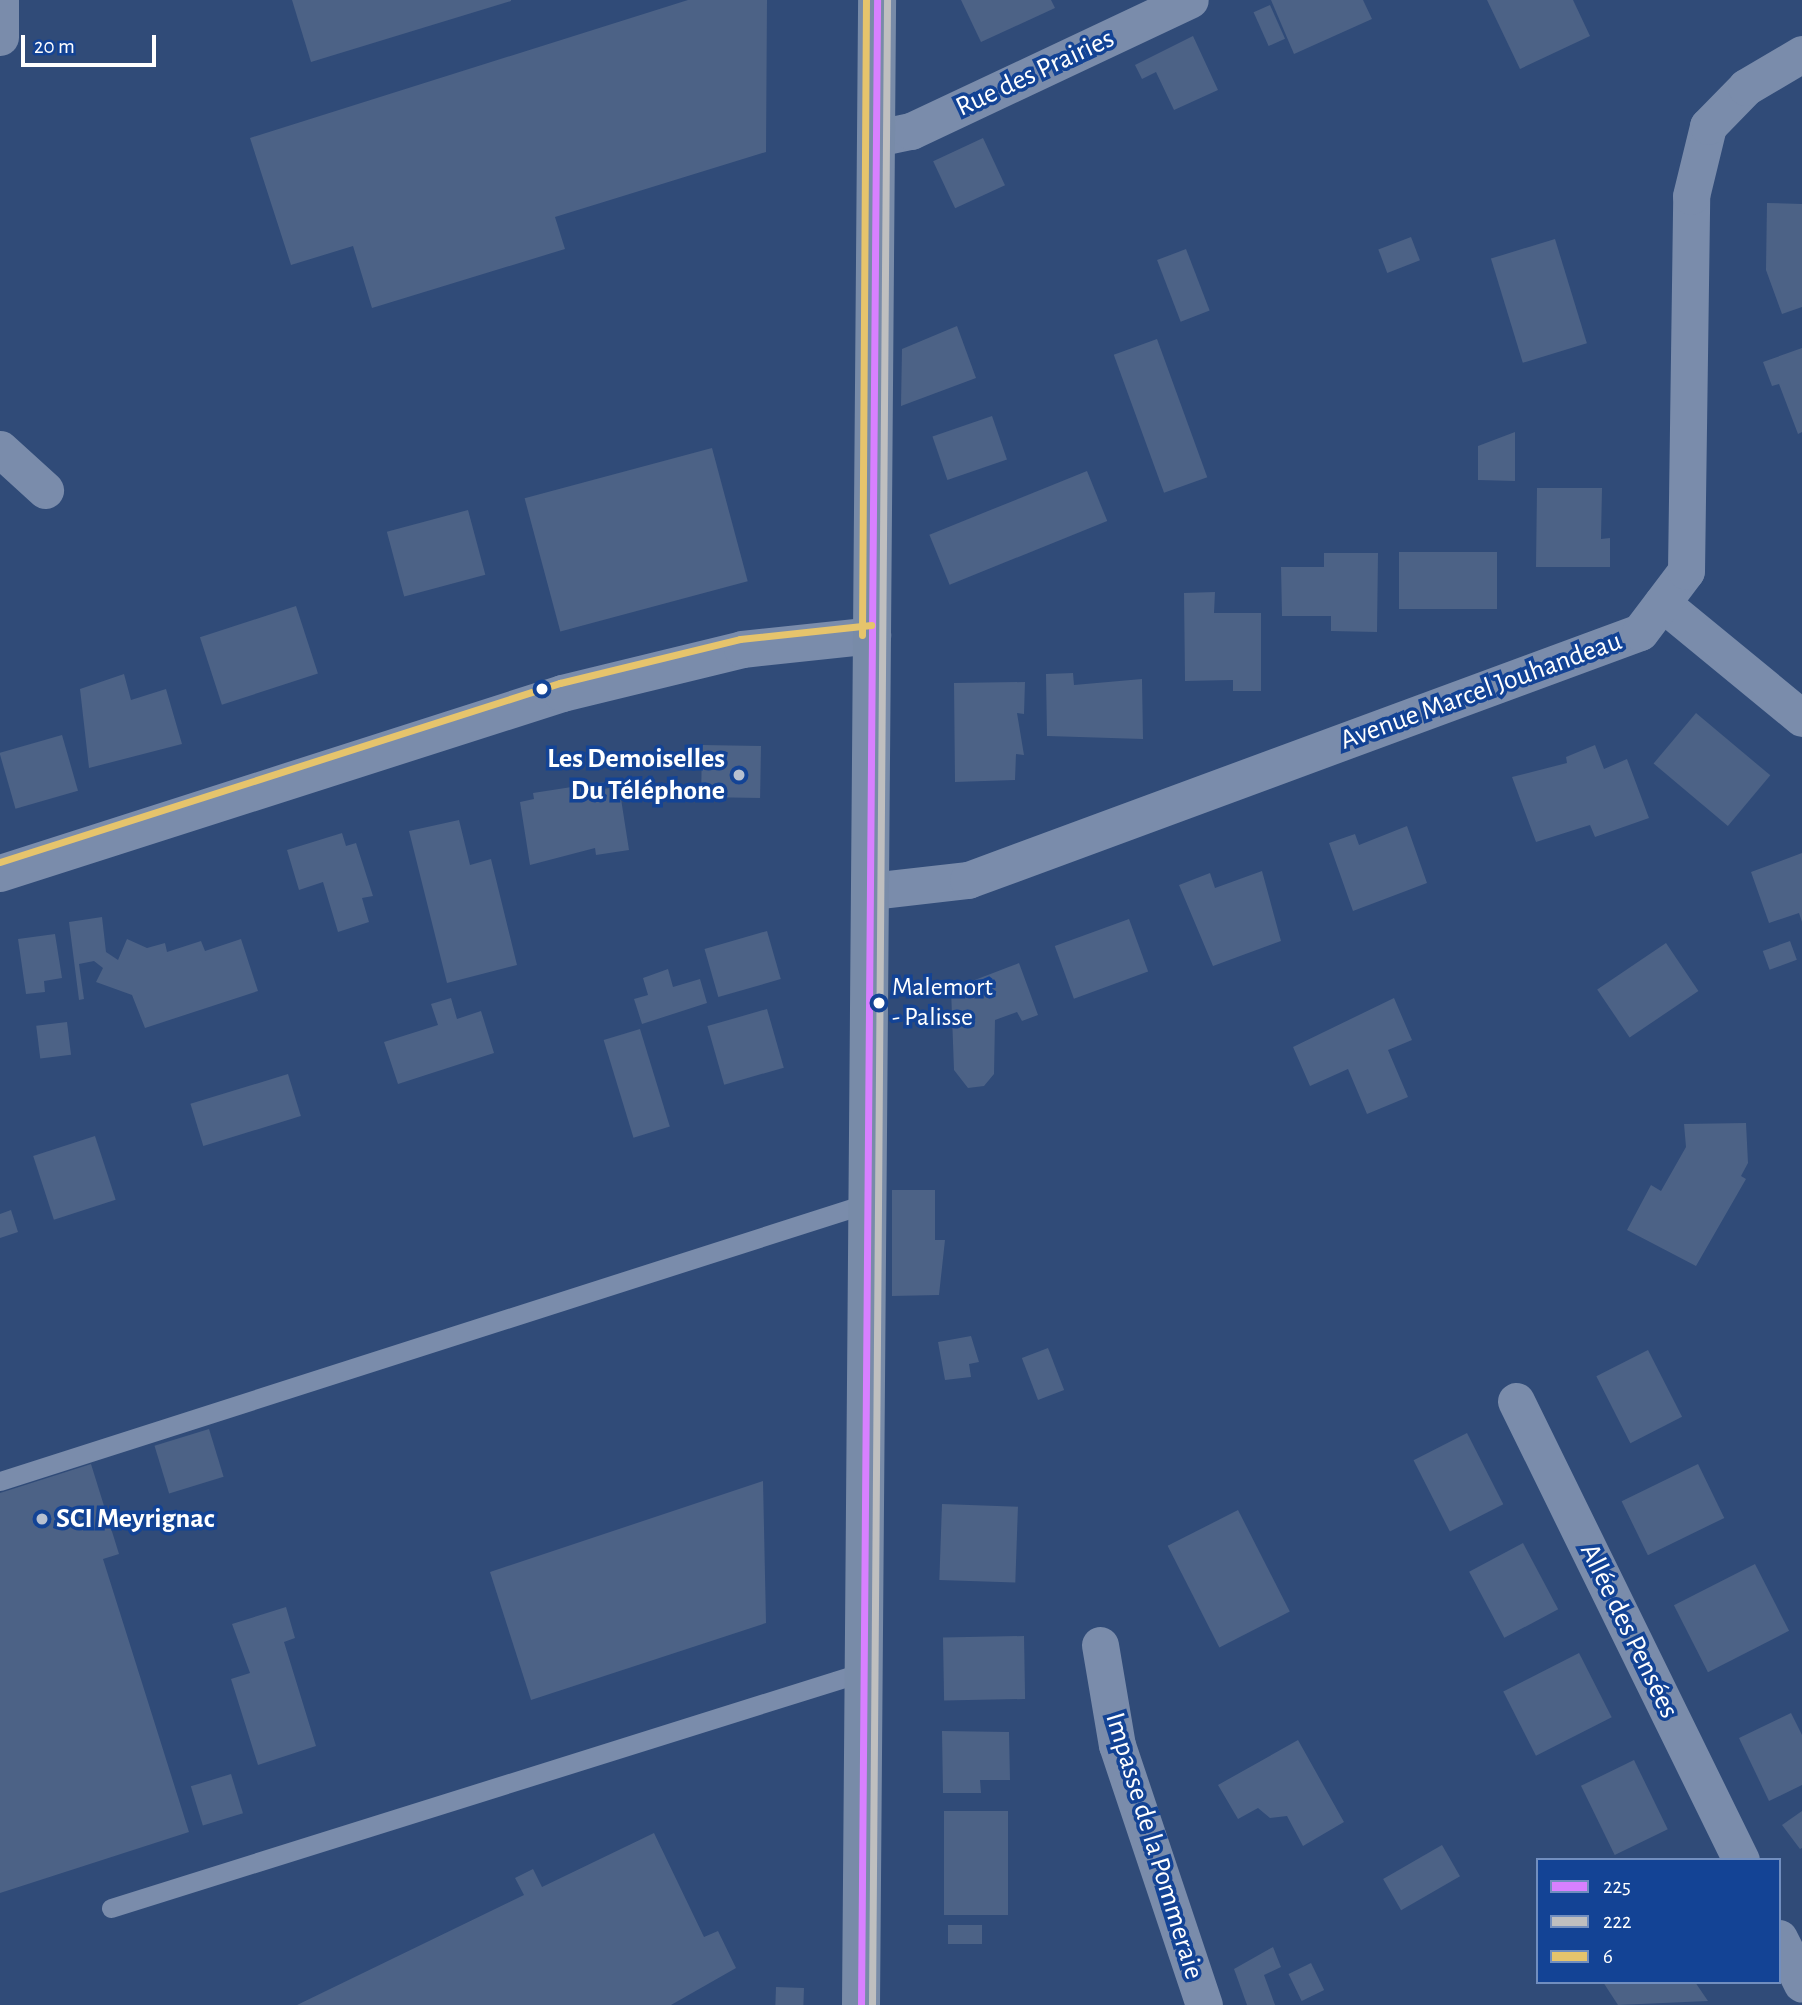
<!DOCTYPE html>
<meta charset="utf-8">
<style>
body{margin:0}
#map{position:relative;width:1802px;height:2005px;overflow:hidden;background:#304b78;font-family:"Alegreya Sans",sans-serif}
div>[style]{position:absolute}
.building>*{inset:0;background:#4c6286;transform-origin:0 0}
.service>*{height:19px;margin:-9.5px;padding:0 9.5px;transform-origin:9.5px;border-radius:9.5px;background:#7a8cab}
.minor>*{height:37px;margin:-18.5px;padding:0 18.5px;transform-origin:18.5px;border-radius:18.5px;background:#7a8cab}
.primary>*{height:38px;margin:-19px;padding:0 19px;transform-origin:19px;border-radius:19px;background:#788ba8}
.bus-1>*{height:7px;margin:-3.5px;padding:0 3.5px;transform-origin:3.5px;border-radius:3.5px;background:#d880ff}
.bus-2>*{height:7px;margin:-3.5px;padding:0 3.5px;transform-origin:3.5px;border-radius:3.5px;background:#bfbfbf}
.bus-3>*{height:7px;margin:-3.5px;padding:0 3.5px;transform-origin:3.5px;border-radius:3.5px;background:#e6c46c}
.dots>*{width:19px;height:19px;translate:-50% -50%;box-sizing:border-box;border:4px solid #134395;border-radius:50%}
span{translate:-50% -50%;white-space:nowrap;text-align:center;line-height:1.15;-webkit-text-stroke:7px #134395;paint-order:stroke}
.bus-label{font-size:26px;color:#fff}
.left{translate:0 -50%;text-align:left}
.street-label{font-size:28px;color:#fff}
.poi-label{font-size:28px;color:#fff;font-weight:700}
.right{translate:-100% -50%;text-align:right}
.legend{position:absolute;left:1536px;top:1858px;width:245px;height:126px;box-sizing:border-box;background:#134395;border:2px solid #718ebf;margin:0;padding:9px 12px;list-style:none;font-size:21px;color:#fff}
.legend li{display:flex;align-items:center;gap:14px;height:35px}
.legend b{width:35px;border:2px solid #718ebf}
.scale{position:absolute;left:21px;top:35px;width:135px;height:32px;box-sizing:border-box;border:4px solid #fff;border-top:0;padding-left:9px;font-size:21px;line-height:24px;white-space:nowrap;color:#fff;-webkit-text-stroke:5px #134395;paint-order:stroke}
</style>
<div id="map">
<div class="building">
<div style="clip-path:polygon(292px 0,511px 0,511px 1px,311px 62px)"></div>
<div style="clip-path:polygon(688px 0,767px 0,766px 152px,555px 217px,565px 249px,372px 308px,353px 246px,291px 265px,250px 138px)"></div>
<div style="clip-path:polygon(961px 0,1051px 0,1055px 8px,981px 42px)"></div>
<div style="clip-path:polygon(1271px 0,1363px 0,1372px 19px,1294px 54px)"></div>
<div style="clip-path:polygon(1487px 0,1573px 0,1590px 36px,1520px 69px)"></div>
<div style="left:1270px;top:5px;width:37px;height:18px;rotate:66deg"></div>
<div style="clip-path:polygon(1193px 36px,1218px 90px,1174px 110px,1156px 72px,1142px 79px,1135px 65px)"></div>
<div style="left:983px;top:138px;width:52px;height:55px;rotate:65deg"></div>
<div style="clip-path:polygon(1767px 203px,1802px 204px,1802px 307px,1782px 314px,1766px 270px)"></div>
<div style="left:1411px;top:237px;width:25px;height:35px;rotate:69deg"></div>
<div style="left:1555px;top:239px;width:109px;height:67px;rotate:73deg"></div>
<div style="left:1186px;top:249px;width:66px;height:31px;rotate:69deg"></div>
<div style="clip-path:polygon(957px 326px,976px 378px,901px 406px,902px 349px)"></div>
<div style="left:1157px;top:339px;width:147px;height:46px;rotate:70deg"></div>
<div style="clip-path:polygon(1802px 348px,1802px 432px,1798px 434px,1779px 384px,1772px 386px,1763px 362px)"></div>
<div style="left:992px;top:416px;width:46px;height:63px;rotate:71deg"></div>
<div style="clip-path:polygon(1515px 432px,1515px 481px,1478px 480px,1478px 446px)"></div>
<div style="left:712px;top:448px;width:138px;height:194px;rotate:75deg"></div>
<div style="left:1087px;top:471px;width:54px;height:170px;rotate:68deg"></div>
<div style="clip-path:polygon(1537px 488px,1602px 488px,1601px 539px,1610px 538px,1610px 567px,1536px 567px)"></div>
<div style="left:468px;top:510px;width:67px;height:84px;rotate:75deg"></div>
<div style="left:1399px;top:552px;width:98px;height:57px"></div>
<div style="clip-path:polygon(1324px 553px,1378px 553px,1377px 632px,1331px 631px,1331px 616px,1282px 616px,1281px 567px,1324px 567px)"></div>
<div style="clip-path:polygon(1215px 592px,1214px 613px,1261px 613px,1261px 691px,1233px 691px,1233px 680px,1185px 681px,1184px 593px)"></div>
<div style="left:296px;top:606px;width:71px;height:101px;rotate:72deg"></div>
<div style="clip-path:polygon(1073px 673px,1074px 685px,1142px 679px,1143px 739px,1047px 736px,1046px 674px)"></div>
<div style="clip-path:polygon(124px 674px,131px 700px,166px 689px,182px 744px,89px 768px,80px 689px)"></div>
<div style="clip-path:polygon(1025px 682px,1024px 714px,1017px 713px,1024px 755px,1016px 754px,1015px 780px,955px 782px,954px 683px)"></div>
<div style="left:1696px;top:713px;width:97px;height:66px;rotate:40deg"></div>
<div style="left:62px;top:735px;width:58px;height:65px;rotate:74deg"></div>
<div style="left:702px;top:745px;width:59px;height:52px;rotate:1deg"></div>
<div style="clip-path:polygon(1595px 745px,1604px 769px,1627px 759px,1649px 818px,1595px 837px,1590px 825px,1536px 842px,1512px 777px,1567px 763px,1566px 757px)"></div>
<div style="clip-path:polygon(604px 782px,604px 789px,619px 786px,629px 850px,596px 855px,595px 848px,530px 865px,520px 802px,534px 799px,533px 793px)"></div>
<div style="clip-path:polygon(459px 820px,470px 865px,491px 859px,517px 965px,447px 983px,409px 831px)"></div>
<div style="clip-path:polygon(1407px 826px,1427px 883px,1353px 911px,1329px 843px,1355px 834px,1359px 845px)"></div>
<div style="clip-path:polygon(342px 833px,346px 846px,356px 843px,373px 896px,362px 898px,369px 922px,338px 932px,323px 882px,299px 890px,287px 850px)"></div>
<div style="clip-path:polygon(1802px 853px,1802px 922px,1799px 913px,1769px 923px,1751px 872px)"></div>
<div style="clip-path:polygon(1262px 871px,1281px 941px,1213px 966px,1179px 885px,1210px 873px,1215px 888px)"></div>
<div style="clip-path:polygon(102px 917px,106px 952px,118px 960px,127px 939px,147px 948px,165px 943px,167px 952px,201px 941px,205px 951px,241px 939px,258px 991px,145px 1028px,132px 995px,96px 982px,103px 968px,94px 961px,79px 964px,84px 999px,79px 1000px,69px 922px)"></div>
<div style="left:1129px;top:919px;width:56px;height:79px;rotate:70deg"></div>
<div style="left:767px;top:931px;width:50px;height:65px;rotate:74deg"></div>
<div style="clip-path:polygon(55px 934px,62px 978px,44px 981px,45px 992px,26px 994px,18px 939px)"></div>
<div style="left:1790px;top:941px;width:20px;height:29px;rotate:70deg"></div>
<div style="left:1666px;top:943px;width:58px;height:83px;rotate:56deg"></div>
<div style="clip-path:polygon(1019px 963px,1038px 1015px,1022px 1021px,1017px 1012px,995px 1020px,994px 1074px,984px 1086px,968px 1088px,954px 1070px,951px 989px)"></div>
<div style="clip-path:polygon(668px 969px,673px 987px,700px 979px,707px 1003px,642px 1024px,634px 999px,648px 995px,643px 978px)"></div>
<div style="clip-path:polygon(451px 998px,457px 1019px,481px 1011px,494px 1053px,398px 1084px,384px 1042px,438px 1025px,431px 1004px)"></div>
<div style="clip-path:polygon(1394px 998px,1412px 1040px,1388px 1050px,1408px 1097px,1367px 1114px,1348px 1069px,1310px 1086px,1293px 1047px)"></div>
<div style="left:767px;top:1009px;width:61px;height:62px;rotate:74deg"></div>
<div style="left:67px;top:1022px;width:33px;height:31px;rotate:83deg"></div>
<div style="left:640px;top:1029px;width:102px;height:38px;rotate:73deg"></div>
<div style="left:288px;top:1074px;width:44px;height:102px;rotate:73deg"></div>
<div style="clip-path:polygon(1746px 1123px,1748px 1163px,1741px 1176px,1746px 1179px,1696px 1266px,1627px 1230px,1651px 1185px,1661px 1191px,1686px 1147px,1684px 1124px)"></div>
<div style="left:95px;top:1136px;width:67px;height:65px;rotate:72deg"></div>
<div style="clip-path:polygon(892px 1190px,935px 1190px,935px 1240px,945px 1240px,939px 1295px,892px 1296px)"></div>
<div style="clip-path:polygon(11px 1210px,18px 1232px,0 1238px,0 1214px)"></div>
<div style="clip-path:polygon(971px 1336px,979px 1362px,969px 1364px,971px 1377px,945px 1380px,938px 1342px)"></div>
<div style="left:1048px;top:1348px;width:45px;height:28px;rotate:69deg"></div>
<div style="left:1648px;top:1350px;width:75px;height:58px;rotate:63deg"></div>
<div style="left:209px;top:1429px;width:50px;height:57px;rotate:73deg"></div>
<div style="left:1467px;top:1433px;width:80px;height:60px;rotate:63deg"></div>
<div style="clip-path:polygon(91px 1464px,119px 1554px,103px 1559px,189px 1832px,0 1893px,0 1493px)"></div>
<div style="left:1698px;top:1464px;width:60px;height:85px;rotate:64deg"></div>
<div style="clip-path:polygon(763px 1481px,766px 1623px,531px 1700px,490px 1572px)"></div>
<div style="left:942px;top:1504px;width:76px;height:76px;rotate:2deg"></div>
<div style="left:1238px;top:1510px;width:114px;height:79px;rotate:63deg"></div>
<div style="left:1523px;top:1543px;width:75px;height:61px;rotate:62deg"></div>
<div style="left:1755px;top:1564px;width:75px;height:91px;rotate:63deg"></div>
<div style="clip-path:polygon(286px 1607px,295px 1638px,284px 1642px,316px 1746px,258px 1765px,231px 1679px,250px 1673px,232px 1624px)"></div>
<div style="left:1024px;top:1636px;width:63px;height:81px;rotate:89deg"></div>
<div style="left:1579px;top:1653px;width:72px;height:85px;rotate:63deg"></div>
<div style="clip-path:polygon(1791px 1713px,1802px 1735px,1802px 1785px,1769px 1801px,1739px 1738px)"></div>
<div style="clip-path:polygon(942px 1731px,1009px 1732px,1010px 1780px,980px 1780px,981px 1793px,943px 1793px)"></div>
<div style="clip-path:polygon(1298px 1740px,1344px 1822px,1303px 1846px,1287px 1816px,1270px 1818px,1258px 1808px,1238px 1819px,1218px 1785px)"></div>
<div style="left:1634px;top:1760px;width:77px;height:59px;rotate:64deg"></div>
<div style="left:231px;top:1774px;width:41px;height:42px;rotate:73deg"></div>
<div style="left:944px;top:1811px;width:64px;height:104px"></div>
<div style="clip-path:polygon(1802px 1811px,1802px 1848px,1800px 1849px,1782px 1825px)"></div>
<div style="clip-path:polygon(654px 1833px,704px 1937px,718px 1931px,736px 1968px,671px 2005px,297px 2005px,524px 1895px,515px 1878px,533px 1869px,542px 1887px)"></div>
<div style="left:1442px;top:1845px;width:36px;height:68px;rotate:60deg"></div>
<div style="left:982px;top:1925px;width:19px;height:34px;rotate:90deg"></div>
<div style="clip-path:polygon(1273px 1947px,1281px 1967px,1264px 1975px,1275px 2005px,1247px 2005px,1234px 1969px)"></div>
<div style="left:1311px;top:1963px;width:30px;height:25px;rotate:64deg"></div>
<div style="clip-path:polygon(1603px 1982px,1695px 1982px,1708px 2001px,1618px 2005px)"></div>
<div style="left:776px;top:1987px;width:28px;height:18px;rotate:2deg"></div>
</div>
<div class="service">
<div style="left:0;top:1481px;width:911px;rotate:-17.76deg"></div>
<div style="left:111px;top:1908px;width:788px;rotate:-17.42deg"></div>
</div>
<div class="minor">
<div style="left:0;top:37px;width:37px;rotate:-90deg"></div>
<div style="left:877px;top:138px;width:35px;rotate:-12deg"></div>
<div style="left:911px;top:131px;width:308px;rotate:-25.2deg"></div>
<div style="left:0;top:449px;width:61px;rotate:42.3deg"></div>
<div style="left:1662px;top:603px;width:181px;rotate:39.4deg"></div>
<div style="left:0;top:873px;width:590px;rotate:-17.76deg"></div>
<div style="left:562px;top:693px;width:185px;rotate:-13.7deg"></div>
<div style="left:742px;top:649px;width:131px;rotate:-6.1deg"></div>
<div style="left:871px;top:891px;width:98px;rotate:-6.5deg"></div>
<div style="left:968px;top:880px;width:716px;rotate:-20.26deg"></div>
<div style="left:1640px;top:632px;width:76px;rotate:-53deg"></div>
<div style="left:1686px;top:571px;width:375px;rotate:-89.2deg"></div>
<div style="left:1691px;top:196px;width:72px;rotate:-76.3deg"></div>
<div style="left:1708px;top:126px;width:54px;rotate:-45.7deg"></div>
<div style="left:1746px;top:87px;width:65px;rotate:-30.5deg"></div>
<div style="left:1516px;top:1401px;width:511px;rotate:63.89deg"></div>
<div style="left:1100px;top:1645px;width:101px;rotate:80.4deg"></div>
<div style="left:1117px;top:1745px;width:274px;rotate:71.5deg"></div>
<div style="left:1779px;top:1938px;width:51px;rotate:63.4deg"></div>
</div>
<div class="primary">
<div style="left:861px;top:2005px;width:2005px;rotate:-89.54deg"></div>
</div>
<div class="bus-1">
<div style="left:861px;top:2005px;width:2005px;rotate:-89.54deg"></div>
</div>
<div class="bus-2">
<div style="left:872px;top:2005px;width:2005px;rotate:-89.57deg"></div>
</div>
<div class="bus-3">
<div style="left:862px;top:635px;width:635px;rotate:-89.64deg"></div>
<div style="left:0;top:862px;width:588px;rotate:-17.73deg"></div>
<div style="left:560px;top:683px;width:185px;rotate:-13.7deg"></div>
<div style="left:740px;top:639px;width:132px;rotate:-6.1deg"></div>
</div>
<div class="dots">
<div style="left:542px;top:689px;background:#fff"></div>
<div style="left:739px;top:775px;background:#b7c0d0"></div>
<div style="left:879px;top:1003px;background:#fff"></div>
<div style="left:42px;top:1519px;background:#b7c0d0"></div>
</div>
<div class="bus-label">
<span class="left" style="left:892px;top:1003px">Malemort<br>- Palisse</span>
</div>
<div class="street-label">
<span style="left:1035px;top:73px;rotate:-25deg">Rue des Prairies</span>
<span style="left:1481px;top:691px;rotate:-20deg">Avenue Marcel Jouhandeau</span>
<span style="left:1629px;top:1631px;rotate:64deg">Allée des Pensées</span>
<span style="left:1154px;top:1846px;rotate:73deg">Impasse de la Pommeraie</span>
</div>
<div class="poi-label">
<span class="right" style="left:725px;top:775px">Les Demoiselles<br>Du Téléphone</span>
<span class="left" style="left:56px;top:1519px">SCI Meyrignac</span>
</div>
<ul class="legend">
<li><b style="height:9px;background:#d880ff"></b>225</li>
<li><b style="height:9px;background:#bfbfbf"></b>222</li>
<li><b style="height:9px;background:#e6c46c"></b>6</li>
</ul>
<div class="scale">20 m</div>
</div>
